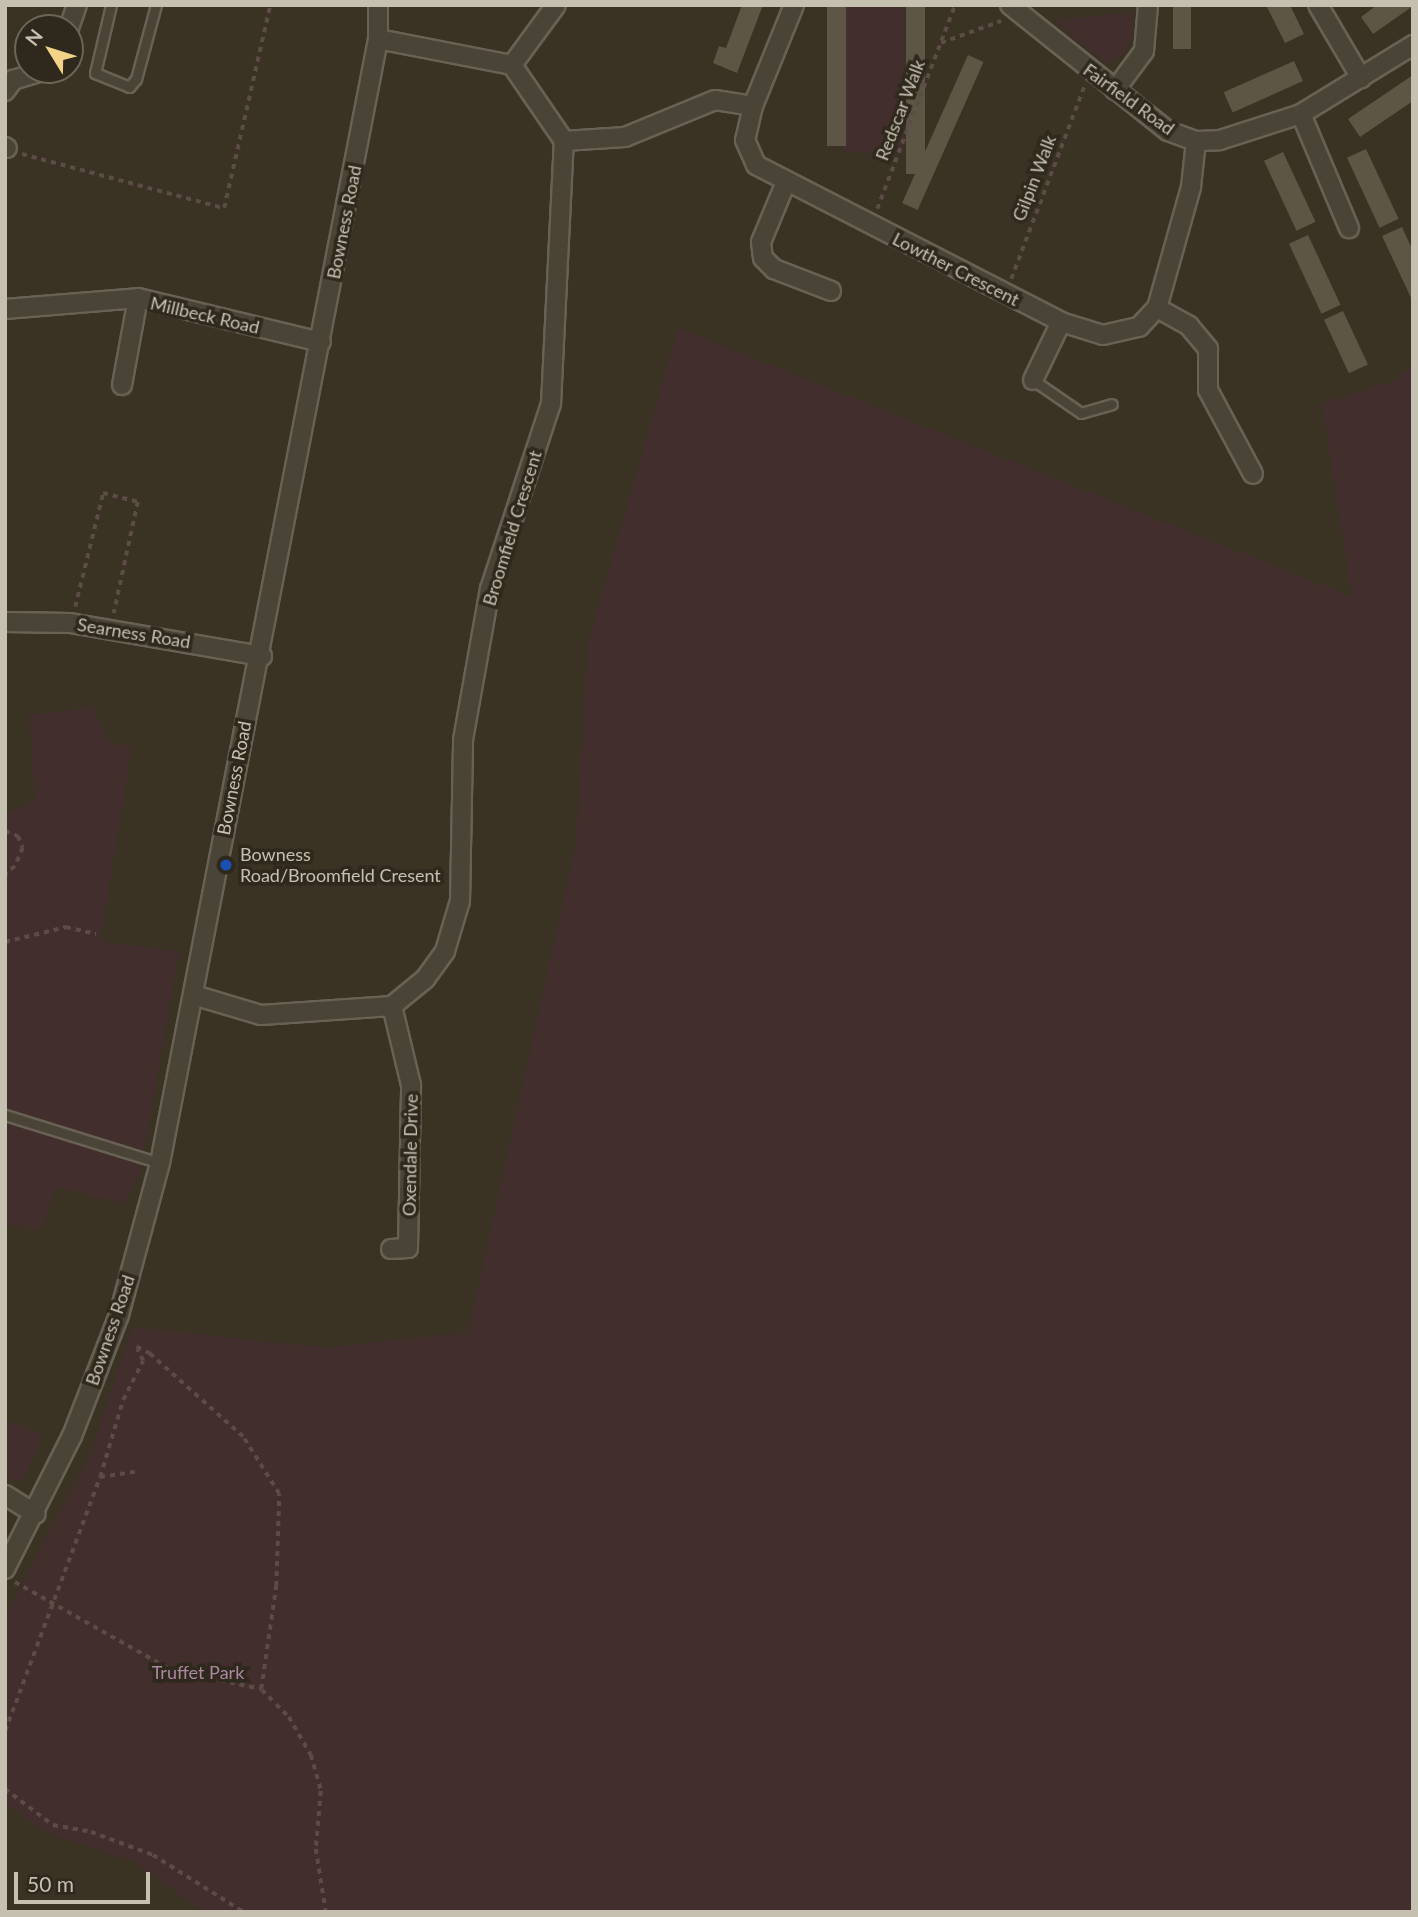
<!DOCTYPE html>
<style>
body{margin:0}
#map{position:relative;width:1418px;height:1917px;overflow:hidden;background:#3a3223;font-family:Lato,sans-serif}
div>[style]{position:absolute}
.green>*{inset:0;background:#422e2d;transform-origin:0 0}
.building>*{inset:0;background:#5e5644;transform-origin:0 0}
.path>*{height:3.5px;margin-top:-1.75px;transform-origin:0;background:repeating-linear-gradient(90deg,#5c4b46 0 5px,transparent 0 10px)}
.roads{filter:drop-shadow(2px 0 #686154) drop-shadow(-2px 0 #686154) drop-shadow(0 2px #686154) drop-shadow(0 -2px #686154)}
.lane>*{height:9px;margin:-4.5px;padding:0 4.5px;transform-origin:4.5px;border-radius:4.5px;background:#4a4436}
.street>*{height:18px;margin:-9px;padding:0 9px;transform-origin:9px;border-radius:9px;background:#4a4436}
.dots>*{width:19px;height:19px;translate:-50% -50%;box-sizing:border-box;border:4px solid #2f281c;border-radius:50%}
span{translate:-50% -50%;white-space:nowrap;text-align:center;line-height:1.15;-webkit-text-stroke:7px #2f281c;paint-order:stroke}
.street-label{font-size:18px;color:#c6c0b1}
.poi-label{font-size:18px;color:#c6c0b1}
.left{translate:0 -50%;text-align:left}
.park-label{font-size:18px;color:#ab87a0}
.frame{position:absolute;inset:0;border:7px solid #c6c0b1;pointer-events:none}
.north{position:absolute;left:14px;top:14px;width:70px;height:70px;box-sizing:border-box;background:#2f281c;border:2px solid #6b6558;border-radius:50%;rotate:308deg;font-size:19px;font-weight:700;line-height:28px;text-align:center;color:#c6c0b1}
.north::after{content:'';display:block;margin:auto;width:24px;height:32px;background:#f4d388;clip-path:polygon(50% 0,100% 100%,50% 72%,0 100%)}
.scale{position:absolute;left:14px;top:1872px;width:136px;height:32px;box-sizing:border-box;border:4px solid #c6c0b1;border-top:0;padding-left:9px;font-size:21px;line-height:24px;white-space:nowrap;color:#c6c0b1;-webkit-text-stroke:5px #2f281c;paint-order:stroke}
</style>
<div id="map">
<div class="green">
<div style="left:846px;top:5px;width:59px;height:147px;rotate:1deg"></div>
<div style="clip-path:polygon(1134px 12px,1133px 37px,1124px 54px,1107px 64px,1053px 20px)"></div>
<div style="clip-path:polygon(678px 328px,1352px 597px,1322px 404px,1395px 380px,1413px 365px,1413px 1912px,203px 1912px,133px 1861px,45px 1832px,5px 1803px,5px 1619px,92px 1449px,132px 1327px,326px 1348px,468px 1332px,576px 844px,588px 644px)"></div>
<div style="clip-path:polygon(92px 707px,108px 741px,132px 748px,100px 941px,179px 952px,141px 1168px,123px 1204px,55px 1187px,43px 1229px,5px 1225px,5px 813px,35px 801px,29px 715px)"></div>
<div style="clip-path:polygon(5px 1420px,43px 1434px,22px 1483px,5px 1476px)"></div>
</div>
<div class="building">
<div style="clip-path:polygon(742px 5px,763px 5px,737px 73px,713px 63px,719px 46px,726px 48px)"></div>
<div style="left:827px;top:5px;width:19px;height:141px"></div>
<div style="left:906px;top:5px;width:19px;height:169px"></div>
<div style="left:1173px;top:5px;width:18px;height:44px"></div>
<div style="clip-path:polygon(1266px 5px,1290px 5px,1304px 34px,1285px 43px)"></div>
<div style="clip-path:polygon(1377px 5px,1413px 5px,1413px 6px,1373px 34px,1361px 17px)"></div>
<div style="left:968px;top:55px;width:17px;height:162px;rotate:24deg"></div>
<div style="left:1294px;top:61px;width:22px;height:77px;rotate:66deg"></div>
<div style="clip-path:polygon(1413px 75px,1413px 101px,1360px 137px,1348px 119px)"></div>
<div style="left:1366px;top:149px;width:77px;height:21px;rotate:65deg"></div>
<div style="left:1283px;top:152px;width:77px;height:21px;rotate:65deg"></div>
<div style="clip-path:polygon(1402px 227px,1413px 251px,1413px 302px,1382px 236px)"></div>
<div style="left:1308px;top:235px;width:77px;height:21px;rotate:65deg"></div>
<div style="left:1343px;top:311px;width:59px;height:21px;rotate:65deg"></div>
</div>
<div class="path">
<div style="left:941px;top:43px;width:64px;rotate:-20.1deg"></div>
<div style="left:22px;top:154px;width:209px;rotate:15deg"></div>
<div style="left:224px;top:208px;width:208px;rotate:-77.2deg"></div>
<div style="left:877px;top:209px;width:218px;rotate:-69.1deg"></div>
<div style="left:1011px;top:279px;width:205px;rotate:-69.2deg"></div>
<div style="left:75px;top:607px;width:117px;rotate:-76.2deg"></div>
<div style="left:103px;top:493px;width:36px;rotate:14deg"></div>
<div style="left:138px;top:502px;width:114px;rotate:102.2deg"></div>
<div style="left:5px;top:831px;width:14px;rotate:21deg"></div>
<div style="left:18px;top:836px;width:13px;rotate:67deg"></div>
<div style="left:23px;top:848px;width:21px;rotate:113deg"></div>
<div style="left:15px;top:867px;width:10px;rotate:151deg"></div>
<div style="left:6px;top:872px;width:18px;rotate:93deg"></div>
<div style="left:5px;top:942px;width:63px;rotate:-13.8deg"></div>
<div style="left:66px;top:927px;width:31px;rotate:13deg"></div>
<div style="left:100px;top:1477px;width:40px;rotate:-8.5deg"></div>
<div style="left:15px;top:1582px;width:179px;rotate:29.4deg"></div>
<div style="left:171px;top:1670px;width:92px;rotate:11.9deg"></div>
<div style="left:261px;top:1689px;width:104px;rotate:-81.7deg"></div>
<div style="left:276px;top:1586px;width:92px;rotate:-88.1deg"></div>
<div style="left:279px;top:1494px;width:67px;rotate:-122.3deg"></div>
<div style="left:243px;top:1437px;width:125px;rotate:-138.3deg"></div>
<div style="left:150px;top:1354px;width:16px;rotate:-153deg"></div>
<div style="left:262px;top:1690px;width:38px;rotate:45deg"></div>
<div style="left:289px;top:1717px;width:44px;rotate:59.9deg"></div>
<div style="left:311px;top:1755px;width:37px;rotate:74deg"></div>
<div style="left:321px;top:1791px;width:58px;rotate:94.9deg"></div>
<div style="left:316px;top:1849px;width:64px;rotate:81deg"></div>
<div style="left:5px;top:1731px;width:271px;rotate:-69.5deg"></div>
<div style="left:100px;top:1477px;width:80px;rotate:-73.4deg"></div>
<div style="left:123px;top:1400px;width:44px;rotate:-62.9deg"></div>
<div style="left:143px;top:1361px;width:13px;rotate:-117deg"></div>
<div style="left:5px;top:1789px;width:60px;rotate:36.9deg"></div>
<div style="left:53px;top:1825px;width:39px;rotate:10deg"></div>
<div style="left:91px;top:1832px;width:66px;rotate:20.4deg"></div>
<div style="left:153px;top:1855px;width:107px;rotate:32.1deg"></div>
</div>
<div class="roads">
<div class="lane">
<div style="left:111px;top:5px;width:70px;rotate:103.2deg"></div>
<div style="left:95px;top:73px;width:37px;rotate:22deg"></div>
<div style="left:129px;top:87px;width:11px;rotate:-49deg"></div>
<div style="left:136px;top:79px;width:77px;rotate:-74.9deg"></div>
<div style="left:1033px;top:380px;width:58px;rotate:34.5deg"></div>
<div style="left:1081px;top:413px;width:32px;rotate:-16deg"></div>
<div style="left:5px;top:1115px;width:162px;rotate:17.2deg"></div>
</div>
<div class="street">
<div style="left:794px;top:5px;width:109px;rotate:112.1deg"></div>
<div style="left:753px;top:106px;width:35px;rotate:103deg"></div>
<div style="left:745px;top:140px;width:27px;rotate:66deg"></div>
<div style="left:756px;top:165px;width:343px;rotate:27.2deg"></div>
<div style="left:1061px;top:322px;width:44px;rotate:17.2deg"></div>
<div style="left:1103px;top:335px;width:37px;rotate:-13deg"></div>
<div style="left:1139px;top:327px;width:26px;rotate:-47deg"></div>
<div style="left:1157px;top:308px;width:126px;rotate:-74.3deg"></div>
<div style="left:1191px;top:187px;width:46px;rotate:-83.8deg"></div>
<div style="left:1010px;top:5px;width:202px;rotate:38.6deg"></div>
<div style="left:1168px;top:131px;width:30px;rotate:20deg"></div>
<div style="left:1196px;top:141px;width:24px;rotate:-2deg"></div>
<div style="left:1220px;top:140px;width:85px;rotate:-17.8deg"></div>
<div style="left:1301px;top:114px;width:132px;rotate:-31.6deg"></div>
<div style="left:1318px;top:5px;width:85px;rotate:59.5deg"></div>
<div style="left:69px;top:28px;width:24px;rotate:-71deg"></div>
<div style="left:512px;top:65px;width:74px;rotate:-53.7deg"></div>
<div style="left:1115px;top:90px;width:49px;rotate:-53.4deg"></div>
<div style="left:1144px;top:51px;width:46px;rotate:-85deg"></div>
<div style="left:5px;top:91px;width:14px;rotate:-54deg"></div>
<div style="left:13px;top:80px;width:34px;rotate:-17deg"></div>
<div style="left:1301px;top:114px;width:124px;rotate:67.2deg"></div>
<div style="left:564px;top:141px;width:61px;rotate:-3.8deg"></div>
<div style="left:625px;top:137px;width:97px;rotate:-22.3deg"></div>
<div style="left:715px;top:100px;width:38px;rotate:9deg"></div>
<div style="left:5px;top:147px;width:2px;rotate:27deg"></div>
<div style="left:786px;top:182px;width:65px;rotate:112.6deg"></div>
<div style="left:761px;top:242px;width:16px;rotate:83deg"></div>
<div style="left:763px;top:258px;width:16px;rotate:45deg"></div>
<div style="left:774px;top:269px;width:61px;rotate:21.1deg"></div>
<div style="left:1157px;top:308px;width:37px;rotate:29deg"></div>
<div style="left:1189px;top:326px;width:30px;rotate:50deg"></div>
<div style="left:1208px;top:349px;width:41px;rotate:90deg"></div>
<div style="left:1208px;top:390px;width:95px;rotate:61.8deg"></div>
<div style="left:5px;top:309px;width:133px;rotate:-4.7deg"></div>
<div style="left:138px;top:298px;width:188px;rotate:13.5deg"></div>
<div style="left:1033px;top:380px;width:64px;rotate:-64.2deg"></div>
<div style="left:122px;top:385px;width:88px;rotate:-79.6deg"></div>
<div style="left:5px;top:622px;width:65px;rotate:0.9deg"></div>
<div style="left:70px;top:623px;width:195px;rotate:9.8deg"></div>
<div style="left:197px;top:996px;width:67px;rotate:16.5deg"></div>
<div style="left:261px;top:1015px;width:131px;rotate:-3.9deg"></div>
<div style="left:392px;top:1006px;width:43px;rotate:-39.3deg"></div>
<div style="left:425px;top:979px;width:34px;rotate:-54deg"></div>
<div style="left:445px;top:951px;width:52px;rotate:-73.3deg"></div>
<div style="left:460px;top:901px;width:161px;rotate:-88.9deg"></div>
<div style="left:463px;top:740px;width:153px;rotate:-79.9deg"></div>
<div style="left:490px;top:589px;width:195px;rotate:-71.8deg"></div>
<div style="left:551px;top:404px;width:263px;rotate:-87.2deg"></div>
<div style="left:564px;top:141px;width:92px;rotate:-124.4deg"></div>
<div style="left:512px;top:65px;width:136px;rotate:-169deg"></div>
<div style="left:391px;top:1249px;width:17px;rotate:-3deg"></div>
<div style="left:408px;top:1248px;width:163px;rotate:-88.9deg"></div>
<div style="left:411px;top:1085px;width:81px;rotate:-103.5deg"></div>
<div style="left:5px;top:1495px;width:36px;rotate:32deg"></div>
<div style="left:5px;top:1569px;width:149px;rotate:-63.3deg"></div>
<div style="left:72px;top:1436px;width:130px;rotate:-68.8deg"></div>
<div style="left:119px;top:1315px;width:157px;rotate:-74.9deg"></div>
<div style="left:160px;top:1163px;width:1145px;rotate:-79.02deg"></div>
<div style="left:378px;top:39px;width:34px;rotate:-90deg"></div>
</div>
</div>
<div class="dots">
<div style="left:226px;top:865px;background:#1a4fb4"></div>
</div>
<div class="street-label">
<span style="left:1129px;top:99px;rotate:36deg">Fairfield Road</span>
<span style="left:900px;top:110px;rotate:-69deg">Redscar Walk</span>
<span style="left:1034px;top:178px;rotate:-69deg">Gilpin Walk</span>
<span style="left:344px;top:222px;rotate:-79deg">Bowness Road</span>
<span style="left:956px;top:269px;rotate:27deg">Lowther Crescent</span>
<span style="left:205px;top:315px;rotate:13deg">Millbeck Road</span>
<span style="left:512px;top:528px;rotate:-73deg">Broomfield Crescent</span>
<span style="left:134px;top:633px;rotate:9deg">Searness Road</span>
<span style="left:234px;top:778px;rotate:-79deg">Bowness Road</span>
<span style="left:410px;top:1155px;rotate:-89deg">Oxendale Drive</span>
<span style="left:110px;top:1330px;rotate:-71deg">Bowness Road</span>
</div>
<div class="poi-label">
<span class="left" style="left:240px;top:865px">Bowness<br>Road/Broomfield Cresent</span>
</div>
<div class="park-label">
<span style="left:198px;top:1672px">Truffet Park</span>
</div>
<div class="frame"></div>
<div class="north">N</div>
<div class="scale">50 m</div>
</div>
